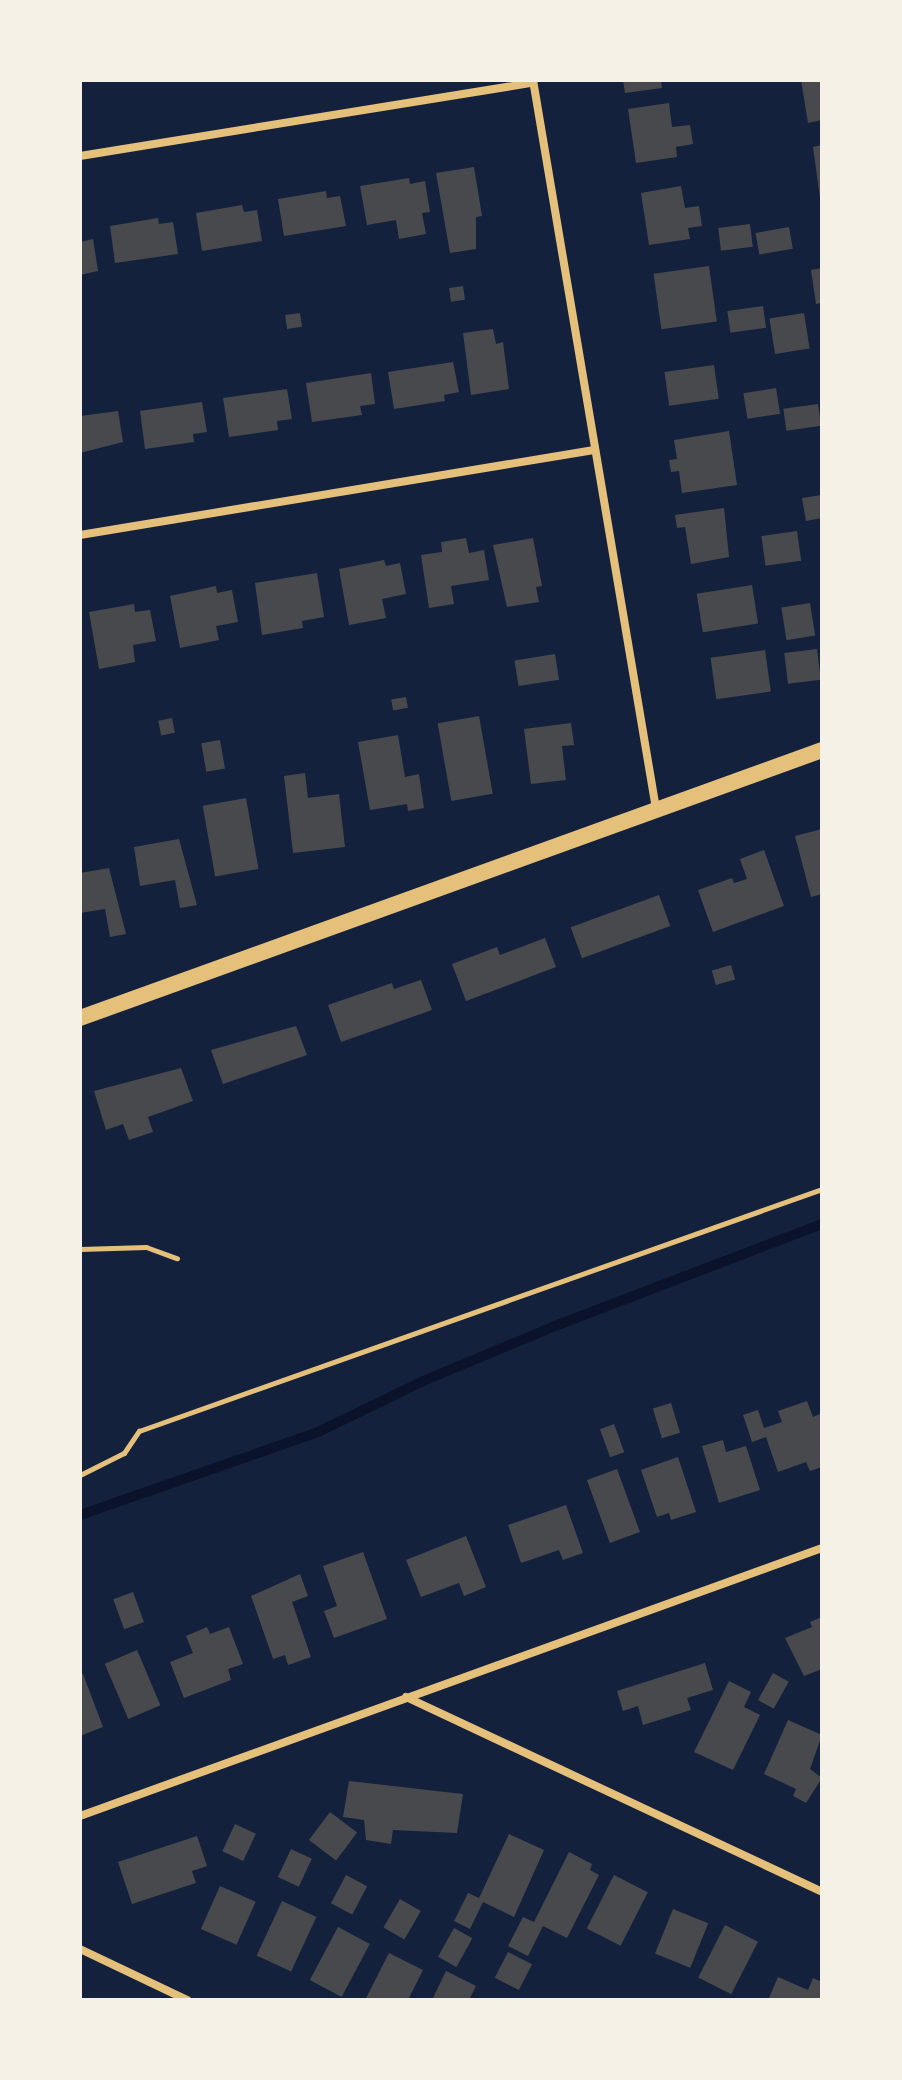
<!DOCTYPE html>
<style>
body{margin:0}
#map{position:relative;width:902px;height:2080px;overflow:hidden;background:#14213d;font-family:"Fira Sans Condensed",sans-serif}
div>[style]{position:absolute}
.stream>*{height:10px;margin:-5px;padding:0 5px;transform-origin:5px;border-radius:5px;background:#0b132b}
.building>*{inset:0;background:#48494c;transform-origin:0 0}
.path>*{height:5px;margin:-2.5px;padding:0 2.5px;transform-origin:2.5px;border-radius:2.5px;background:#e5c07b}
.minor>*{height:8px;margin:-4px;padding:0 4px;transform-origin:4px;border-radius:4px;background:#e5c07b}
.secondary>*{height:16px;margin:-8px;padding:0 8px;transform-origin:8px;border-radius:8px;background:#e5c07b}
span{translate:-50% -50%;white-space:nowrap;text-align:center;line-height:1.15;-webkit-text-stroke:8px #f6f1e7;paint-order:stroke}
.frame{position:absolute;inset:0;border:82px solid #f6f1e7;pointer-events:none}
</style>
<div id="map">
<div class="stream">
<div style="left:80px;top:1515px;width:252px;rotate:-19.2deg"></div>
<div style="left:318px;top:1432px;width:117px;rotate:-25.9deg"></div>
<div style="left:423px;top:1381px;width:148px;rotate:-22.6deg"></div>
<div style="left:560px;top:1324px;width:280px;rotate:-20.9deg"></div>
</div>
<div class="building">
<div style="clip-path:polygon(623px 80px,661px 80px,662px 88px,625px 93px)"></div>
<div style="clip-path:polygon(801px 80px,822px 80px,822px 120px,808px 123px)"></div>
<div style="clip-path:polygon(669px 103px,672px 127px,690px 125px,693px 144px,676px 147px,677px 157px,636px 163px,628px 109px)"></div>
<div style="clip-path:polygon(822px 145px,822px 198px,820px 198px,813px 147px)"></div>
<div style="clip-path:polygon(474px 167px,482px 216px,476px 217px,476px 249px,450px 253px,436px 173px)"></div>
<div style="clip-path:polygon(409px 178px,410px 184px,425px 181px,430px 212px,422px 213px,426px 234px,399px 239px,396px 220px,367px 225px,360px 186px)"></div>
<div style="clip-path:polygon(681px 186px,685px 208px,699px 206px,702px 226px,688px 228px,690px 239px,649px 245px,641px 193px)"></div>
<div style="clip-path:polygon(326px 191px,327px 198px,340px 196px,346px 226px,284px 236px,278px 199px)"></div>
<div style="clip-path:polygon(242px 205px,244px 212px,257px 210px,262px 241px,202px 251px,196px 213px)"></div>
<div style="clip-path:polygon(158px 218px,159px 224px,173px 222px,178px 254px,115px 263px,110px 226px)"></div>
<div style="left:750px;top:224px;width:23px;height:32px;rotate:83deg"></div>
<div style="left:789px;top:227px;width:22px;height:34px;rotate:80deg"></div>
<div style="clip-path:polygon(93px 239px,98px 271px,80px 275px,80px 242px)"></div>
<div style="left:709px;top:266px;width:56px;height:56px;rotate:82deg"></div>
<div style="clip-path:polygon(822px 268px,822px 303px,816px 304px,811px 270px)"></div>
<div style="left:463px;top:286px;width:14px;height:14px;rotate:82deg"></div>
<div style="left:763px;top:306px;width:22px;height:36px;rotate:82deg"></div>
<div style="left:300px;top:313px;width:14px;height:15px;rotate:82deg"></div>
<div style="left:804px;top:313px;width:36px;height:35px;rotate:81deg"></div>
<div style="clip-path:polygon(493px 329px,496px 344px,503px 342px,509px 389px,471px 395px,463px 333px)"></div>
<div style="clip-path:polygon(453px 362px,459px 392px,444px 395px,445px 401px,394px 409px,388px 372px)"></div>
<div style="left:714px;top:365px;width:34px;height:50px;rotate:82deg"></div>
<div style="clip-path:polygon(371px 373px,375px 404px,360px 406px,362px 415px,312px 422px,306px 383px)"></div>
<div style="left:776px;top:388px;width:26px;height:33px;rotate:81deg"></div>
<div style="clip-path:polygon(287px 389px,292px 419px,277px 421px,278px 430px,229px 437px,223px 398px)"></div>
<div style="clip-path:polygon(202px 402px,207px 432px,193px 434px,194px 442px,145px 449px,140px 411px)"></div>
<div style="left:818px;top:404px;width:22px;height:35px;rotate:82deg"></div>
<div style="clip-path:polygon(118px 411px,123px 442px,80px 453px,80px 416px)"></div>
<div style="clip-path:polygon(729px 431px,737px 485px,682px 493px,679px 471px,671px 472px,669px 460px,677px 459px,674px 440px)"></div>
<div style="clip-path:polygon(822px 495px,822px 518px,806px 521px,802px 498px)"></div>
<div style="clip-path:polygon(724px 508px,729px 557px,691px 564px,685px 527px,677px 528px,675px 515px)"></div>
<div style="left:797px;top:531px;width:30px;height:36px;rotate:82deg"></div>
<div style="clip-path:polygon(466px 538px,469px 553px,484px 550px,489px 580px,451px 586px,454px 604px,429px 608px,421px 555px,442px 552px,441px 542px)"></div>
<div style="clip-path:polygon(533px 538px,542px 586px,536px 587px,539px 602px,507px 607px,493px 545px)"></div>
<div style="clip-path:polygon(384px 560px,386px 566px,400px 563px,406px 594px,382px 599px,386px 618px,349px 625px,339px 569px)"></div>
<div style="clip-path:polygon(317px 573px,324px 617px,302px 621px,303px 628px,262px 635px,255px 583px)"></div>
<div style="left:752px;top:585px;width:39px;height:56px;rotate:81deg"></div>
<div style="clip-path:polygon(216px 586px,217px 593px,232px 590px,238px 622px,216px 626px,219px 640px,180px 648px,170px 596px)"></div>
<div style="left:810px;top:603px;width:33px;height:29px;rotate:81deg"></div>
<div style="clip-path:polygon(134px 604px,135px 612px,150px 610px,156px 641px,133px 645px,135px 662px,99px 669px,89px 612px)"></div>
<div style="left:817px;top:649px;width:31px;height:33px;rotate:83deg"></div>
<div style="left:765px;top:650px;width:42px;height:55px;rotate:82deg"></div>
<div style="left:555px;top:654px;width:26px;height:41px;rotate:81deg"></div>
<div style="left:406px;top:697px;width:11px;height:15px;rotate:80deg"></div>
<div style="left:479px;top:716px;width:79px;height:42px;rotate:80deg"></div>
<div style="left:172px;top:718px;width:15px;height:14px;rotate:79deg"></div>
<div style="clip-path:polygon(571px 723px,574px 745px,562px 746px,566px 780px,531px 784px,524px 729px)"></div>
<div style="clip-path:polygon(398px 735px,405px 777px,419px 774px,424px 808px,408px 811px,407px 804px,370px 810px,358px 742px)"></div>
<div style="left:220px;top:740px;width:29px;height:19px;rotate:80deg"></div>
<div style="clip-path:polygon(305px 773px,308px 798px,339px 794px,345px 847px,293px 853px,284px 776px)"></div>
<div style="left:246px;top:798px;width:72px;height:44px;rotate:80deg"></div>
<div style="clip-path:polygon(822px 829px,822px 894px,811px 897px,795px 836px)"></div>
<div style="clip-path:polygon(179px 839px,197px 905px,180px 908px,175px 880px,140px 886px,134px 847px)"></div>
<div style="clip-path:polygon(764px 850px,784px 906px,713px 932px,698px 890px,732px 878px,734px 883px,747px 879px,740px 859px)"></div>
<div style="clip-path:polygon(109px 868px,126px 934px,110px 937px,105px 909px,80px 913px,80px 873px)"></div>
<div style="left:659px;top:895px;width:33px;height:94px;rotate:70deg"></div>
<div style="clip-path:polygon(545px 938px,556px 967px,466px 1001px,452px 964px,497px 947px,500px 955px)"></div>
<div style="left:731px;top:965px;width:15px;height:20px;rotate:74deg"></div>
<div style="clip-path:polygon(421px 980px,432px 1010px,341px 1042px,328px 1005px,392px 983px,394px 989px)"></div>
<div style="clip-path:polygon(296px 1026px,307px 1055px,223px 1084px,211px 1050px)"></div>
<div style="clip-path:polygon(181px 1068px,193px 1101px,148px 1117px,153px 1132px,129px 1140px,123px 1124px,106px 1130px,94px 1091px)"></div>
<div style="clip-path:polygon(807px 1401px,813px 1417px,822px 1413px,822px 1467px,810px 1471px,806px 1462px,778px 1472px,766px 1437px,752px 1442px,743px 1415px,758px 1410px,764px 1428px,782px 1422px,778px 1411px)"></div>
<div style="left:671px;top:1403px;width:31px;height:19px;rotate:73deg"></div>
<div style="left:614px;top:1424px;width:30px;height:15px;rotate:70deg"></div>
<div style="clip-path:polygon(723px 1440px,726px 1452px,746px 1446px,760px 1490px,719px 1503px,702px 1446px)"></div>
<div style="clip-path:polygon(678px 1457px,696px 1512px,671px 1520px,669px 1513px,657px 1517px,641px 1470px)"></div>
<div style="left:617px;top:1469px;width:67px;height:32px;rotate:70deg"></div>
<div style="clip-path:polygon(566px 1505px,583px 1553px,563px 1560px,559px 1550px,521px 1563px,508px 1525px)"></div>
<div style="clip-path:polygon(466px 1536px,486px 1587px,464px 1596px,459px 1583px,421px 1597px,406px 1560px)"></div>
<div style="clip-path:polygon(363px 1552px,387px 1619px,334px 1638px,324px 1611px,337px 1606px,323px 1566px)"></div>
<div style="clip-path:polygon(300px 1574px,308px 1596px,292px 1602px,311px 1657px,288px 1665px,285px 1655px,273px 1659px,251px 1596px)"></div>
<div style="left:133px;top:1592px;width:32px;height:21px;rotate:70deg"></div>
<div style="clip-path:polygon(822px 1617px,822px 1669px,804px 1676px,785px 1638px,812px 1627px,810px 1622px)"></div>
<div style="clip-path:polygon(207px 1627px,210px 1634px,229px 1627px,243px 1664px,228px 1669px,231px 1680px,184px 1698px,170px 1662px,193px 1653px,186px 1636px)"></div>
<div style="left:137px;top:1650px;width:60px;height:35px;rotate:67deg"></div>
<div style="clip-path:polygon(705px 1663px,713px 1690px,687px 1698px,691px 1710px,643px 1725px,638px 1706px,623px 1711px,617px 1691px)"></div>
<div style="left:773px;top:1673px;width:18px;height:31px;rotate:29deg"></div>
<div style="clip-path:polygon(83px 1674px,103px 1727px,80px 1736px,80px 1675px)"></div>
<div style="clip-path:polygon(729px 1681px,751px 1692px,744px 1707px,760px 1715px,733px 1770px,694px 1752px)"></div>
<div style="clip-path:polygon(788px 1720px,822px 1735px,810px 1769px,822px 1778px,806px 1803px,793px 1796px,796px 1789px,764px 1774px)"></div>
<div style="clip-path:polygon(349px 1781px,463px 1794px,457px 1833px,393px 1830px,391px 1844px,366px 1840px,364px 1820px,343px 1817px)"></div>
<div style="left:330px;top:1812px;width:34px;height:35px;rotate:37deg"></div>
<div style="left:235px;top:1824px;width:23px;height:30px;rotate:25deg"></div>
<div style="clip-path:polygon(509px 1834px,544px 1850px,514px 1917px,483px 1902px,470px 1929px,454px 1921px,468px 1893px,479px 1898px)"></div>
<div style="clip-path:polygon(197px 1836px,207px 1866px,192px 1871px,196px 1883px,132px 1904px,118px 1862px)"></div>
<div style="left:291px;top:1849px;width:23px;height:31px;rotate:25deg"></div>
<div style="clip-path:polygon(569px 1852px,592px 1864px,590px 1870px,599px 1875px,567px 1938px,543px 1926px,528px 1956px,508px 1946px,523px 1917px,534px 1922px)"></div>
<div style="left:346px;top:1875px;width:24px;height:32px;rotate:28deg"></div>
<div style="left:614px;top:1875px;width:38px;height:60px;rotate:27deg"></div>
<div style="left:220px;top:1886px;width:39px;height:47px;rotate:24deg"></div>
<div style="left:400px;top:1899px;width:24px;height:33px;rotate:30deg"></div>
<div style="left:282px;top:1901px;width:38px;height:60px;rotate:25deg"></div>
<div style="left:673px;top:1909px;width:38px;height:48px;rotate:22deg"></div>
<div style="left:725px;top:1925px;width:37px;height:59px;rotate:27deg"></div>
<div style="left:338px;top:1927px;width:36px;height:60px;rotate:28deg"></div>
<div style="left:454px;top:1928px;width:21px;height:33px;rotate:29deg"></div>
<div style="left:508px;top:1952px;width:27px;height:29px;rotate:27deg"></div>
<div style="clip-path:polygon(389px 1953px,423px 1970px,408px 2000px,365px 2000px)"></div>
<div style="clip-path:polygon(446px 1971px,476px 1986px,469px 2000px,432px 2000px)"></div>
<div style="clip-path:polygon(778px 1977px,808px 1990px,813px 1978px,822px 1982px,822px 2000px,768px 2000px)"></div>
</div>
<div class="path">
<div style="left:80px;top:1249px;width:66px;rotate:-1.7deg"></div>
<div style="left:146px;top:1247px;width:33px;rotate:20deg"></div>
<div style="left:80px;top:1475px;width:49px;rotate:-26.6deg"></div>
<div style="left:124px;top:1453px;width:27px;rotate:-56deg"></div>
<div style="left:139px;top:1431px;width:725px;rotate:-19.51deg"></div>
</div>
<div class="minor">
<div style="left:533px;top:80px;width:739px;rotate:80.42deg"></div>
<div style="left:80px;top:156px;width:459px;rotate:-9.2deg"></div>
<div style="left:80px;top:535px;width:521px;rotate:-9.39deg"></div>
<div style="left:406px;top:1697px;width:459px;rotate:25.1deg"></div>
<div style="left:80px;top:1816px;width:789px;rotate:-19.86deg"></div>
<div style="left:80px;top:1949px;width:119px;rotate:25.5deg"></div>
</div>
<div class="secondary">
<div style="left:80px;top:1018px;width:789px;rotate:-19.86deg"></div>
</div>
<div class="frame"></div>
</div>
